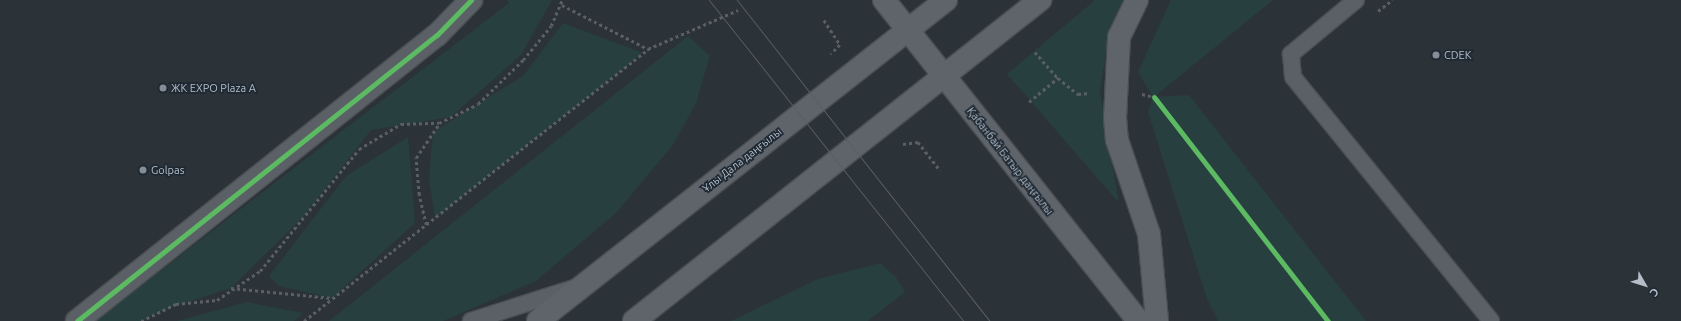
<!DOCTYPE html>
<meta charset="utf-8">
<style>
body{margin:0}
#map{position:relative;width:1681px;height:321px;overflow:hidden;background:#2b3238;font-family:Ubuntu,sans-serif}
div>[style]{position:absolute}
.green>*{inset:0;background:#283f3f}
.path>*{height:2.5px;margin-top:-1.25px;transform-origin:0;background:repeating-linear-gradient(90deg,#595f63 0 3px,transparent 0 6px)}
.roads{filter:drop-shadow(1px 0 #494e53) drop-shadow(-1px 0 #494e53) drop-shadow(0 1px #494e53) drop-shadow(0 -1px #494e53)}
.service>*{height:16px;margin:-8px;padding:0 8px;transform-origin:8px;border-radius:8px;background:#5b6066}
.minor>*{height:22px;margin:-11px;padding:0 11px;transform-origin:11px;border-radius:11px;background:#5b6066}
.secondary>*{height:22px;margin:-11px;padding:0 11px;transform-origin:11px;border-radius:11px;background:#5f646b}
.tram>*{height:1px;margin:-0.5px;padding:0 0.5px;transform-origin:0.5px;border-radius:0.5px;background:#595f64}
.cycleway>*{height:5px;margin:-2.5px;padding:0 2.5px;transform-origin:2.5px;border-radius:2.5px;background:#5cba63}
.dots>*{width:11px;height:11px;translate:-50% -50%;box-sizing:border-box;border:2px solid #1e2933;border-radius:50%}
span{translate:-50% -50%;white-space:nowrap;text-align:center;line-height:1.15;-webkit-text-stroke:3.5px #1e2933;paint-order:stroke}
.poi-label{font-size:11px;color:#b6bfc9}
.left{translate:0 -50%;text-align:left}
.street-label{font-size:11px;color:#b6bfc9}
.north{position:absolute;left:1625px;top:265px;width:40px;height:40px;-webkit-text-stroke:3px #1e2933;paint-order:stroke;rotate:129deg;font-size:11px;font-weight:700;line-height:16px;text-align:center;color:#b6bfc9}
.north::after{content:'';display:block;margin:auto;width:14px;height:18px;background:#b6bfc9;clip-path:polygon(50% 0,100% 100%,50% 72%,0 100%)}
</style>
<div id="map">
<div class="green">
<div style="clip-path:polygon(507px 0,552px 0,521px 55px,451px 117px,371px 130px,303px 217px,231px 288px,161px 311px,142px 321px,95px 321px,509px 3px)"></div>
<div style="clip-path:polygon(1095px 0,1125px 0,1110px 27px,1100px 92px,1119px 203px,1007px 74px)"></div>
<div style="clip-path:polygon(1171px 0,1273px 0,1154px 97px,1189px 95px,1366px 321px,1218px 321px,1207px 299px,1148px 112px,1153px 97px,1138px 72px)"></div>
<div style="clip-path:polygon(563px 23px,643px 53px,435px 218px,429px 179px,433px 132px,523px 76px)"></div>
<div style="clip-path:polygon(688px 36px,710px 56px,696px 103px,673px 145px,616px 213px,536px 281px,443px 321px,329px 321px)"></div>
<div style="clip-path:polygon(408px 137px,415px 223px,332px 298px,279px 286px,269px 276px,346px 176px)"></div>
<div style="clip-path:polygon(880px 263px,896px 277px,905px 292px,868px 321px,731px 321px,818px 279px)"></div>
<div style="clip-path:polygon(247px 302px,303px 313px,294px 321px,177px 321px)"></div>
</div>
<div class="path">
<div style="left:562px;top:5px;width:97px;rotate:27.1deg"></div>
<div style="left:648px;top:49px;width:98px;rotate:-23.4deg"></div>
<div style="left:1378px;top:11px;width:18px;rotate:-38deg"></div>
<div style="left:824px;top:20px;width:30px;rotate:57deg"></div>
<div style="left:840px;top:45px;width:13px;rotate:135deg"></div>
<div style="left:1035px;top:52px;width:35px;rotate:49deg"></div>
<div style="left:1058px;top:78px;width:26px;rotate:39deg"></div>
<div style="left:1078px;top:94px;width:12px;rotate:-5deg"></div>
<div style="left:1142px;top:94px;width:12px;rotate:14deg"></div>
<div style="left:1029px;top:102px;width:38px;rotate:-40deg"></div>
<div style="left:903px;top:144px;width:15px;rotate:-8deg"></div>
<div style="left:918px;top:142px;width:36px;rotate:52deg"></div>
<div style="left:426px;top:225px;width:31px;rotate:-103deg"></div>
<div style="left:419px;top:195px;width:37px;rotate:-95deg"></div>
<div style="left:416px;top:158px;width:41px;rotate:-55.9deg"></div>
<div style="left:231px;top:288px;width:101px;rotate:5.7deg"></div>
<div style="left:141px;top:321px;width:39px;rotate:-26deg"></div>
<div style="left:176px;top:304px;width:41px;rotate:-5.6deg"></div>
<div style="left:217px;top:300px;width:52px;rotate:-34deg"></div>
<div style="left:260px;top:271px;width:157px;rotate:-50.9deg"></div>
<div style="left:359px;top:149px;width:49px;rotate:-30.8deg"></div>
<div style="left:401px;top:124px;width:38px;rotate:-2deg"></div>
<div style="left:439px;top:123px;width:43px;rotate:-26deg"></div>
<div style="left:478px;top:104px;width:63px;rotate:-44.4deg"></div>
<div style="left:523px;top:60px;width:44px;rotate:-50.5deg"></div>
<div style="left:551px;top:26px;width:28px;rotate:-67deg"></div>
<div style="left:304px;top:321px;width:439px;rotate:-38.3deg"></div>
</div>
<div class="roads">
<div class="service">
<div style="left:1356px;top:0;width:85px;rotate:140.3deg"></div>
<div style="left:1291px;top:54px;width:23px;rotate:85deg"></div>
<div style="left:1293px;top:77px;width:314px;rotate:50.9deg"></div>
<div style="left:471px;top:321px;width:108px;rotate:-17.8deg"></div>
</div>
<div class="minor">
<div style="left:77px;top:321px;width:460px;rotate:-38.5deg"></div>
<div style="left:437px;top:35px;width:49px;rotate:-45.8deg"></div>
</div>
<div class="secondary">
<div style="left:884px;top:0;width:409px;rotate:51.6deg"></div>
<div style="left:1137px;top:0;width:41px;rotate:115.9deg"></div>
<div style="left:1119px;top:37px;width:81px;rotate:92.8deg"></div>
<div style="left:1115px;top:118px;width:22px;rotate:85deg"></div>
<div style="left:1117px;top:140px;width:99px;rotate:71.2deg"></div>
<div style="left:1149px;top:234px;width:87px;rotate:84.7deg"></div>
<div style="left:538px;top:321px;width:519px;rotate:-38.19deg"></div>
<div style="left:634px;top:321px;width:518px;rotate:-38.33deg"></div>
</div>
</div>
<div class="tram">
<div style="left:709px;top:0;width:409px;rotate:51.6deg"></div>
<div style="left:737px;top:0;width:409px;rotate:51.8deg"></div>
</div>
<div class="cycleway">
<div style="left:1154px;top:97px;width:284px;rotate:52.2deg"></div>
<div style="left:77px;top:321px;width:460px;rotate:-38.5deg"></div>
<div style="left:437px;top:35px;width:49px;rotate:-45.8deg"></div>
</div>
<div class="dots">
<div style="left:1436px;top:55px;background:#858e96"></div>
<div style="left:163px;top:88px;background:#858e96"></div>
<div style="left:143px;top:170px;background:#858e96"></div>
</div>
<div class="poi-label">
<span class="left" style="left:1444px;top:55px">CDEK</span>
<span class="left" style="left:171px;top:88px">ЖК EXPO Plaza A</span>
<span class="left" style="left:151px;top:170px">Golpas</span>
</div>
<div class="street-label">
<span style="left:742px;top:160px;rotate:-38deg">Ұлы Дала даңғылы</span>
<span style="left:1010px;top:161px;rotate:52deg">Қабанбай Батыр даңғылы</span>
</div>
<div class="north">С</div>
</div>
